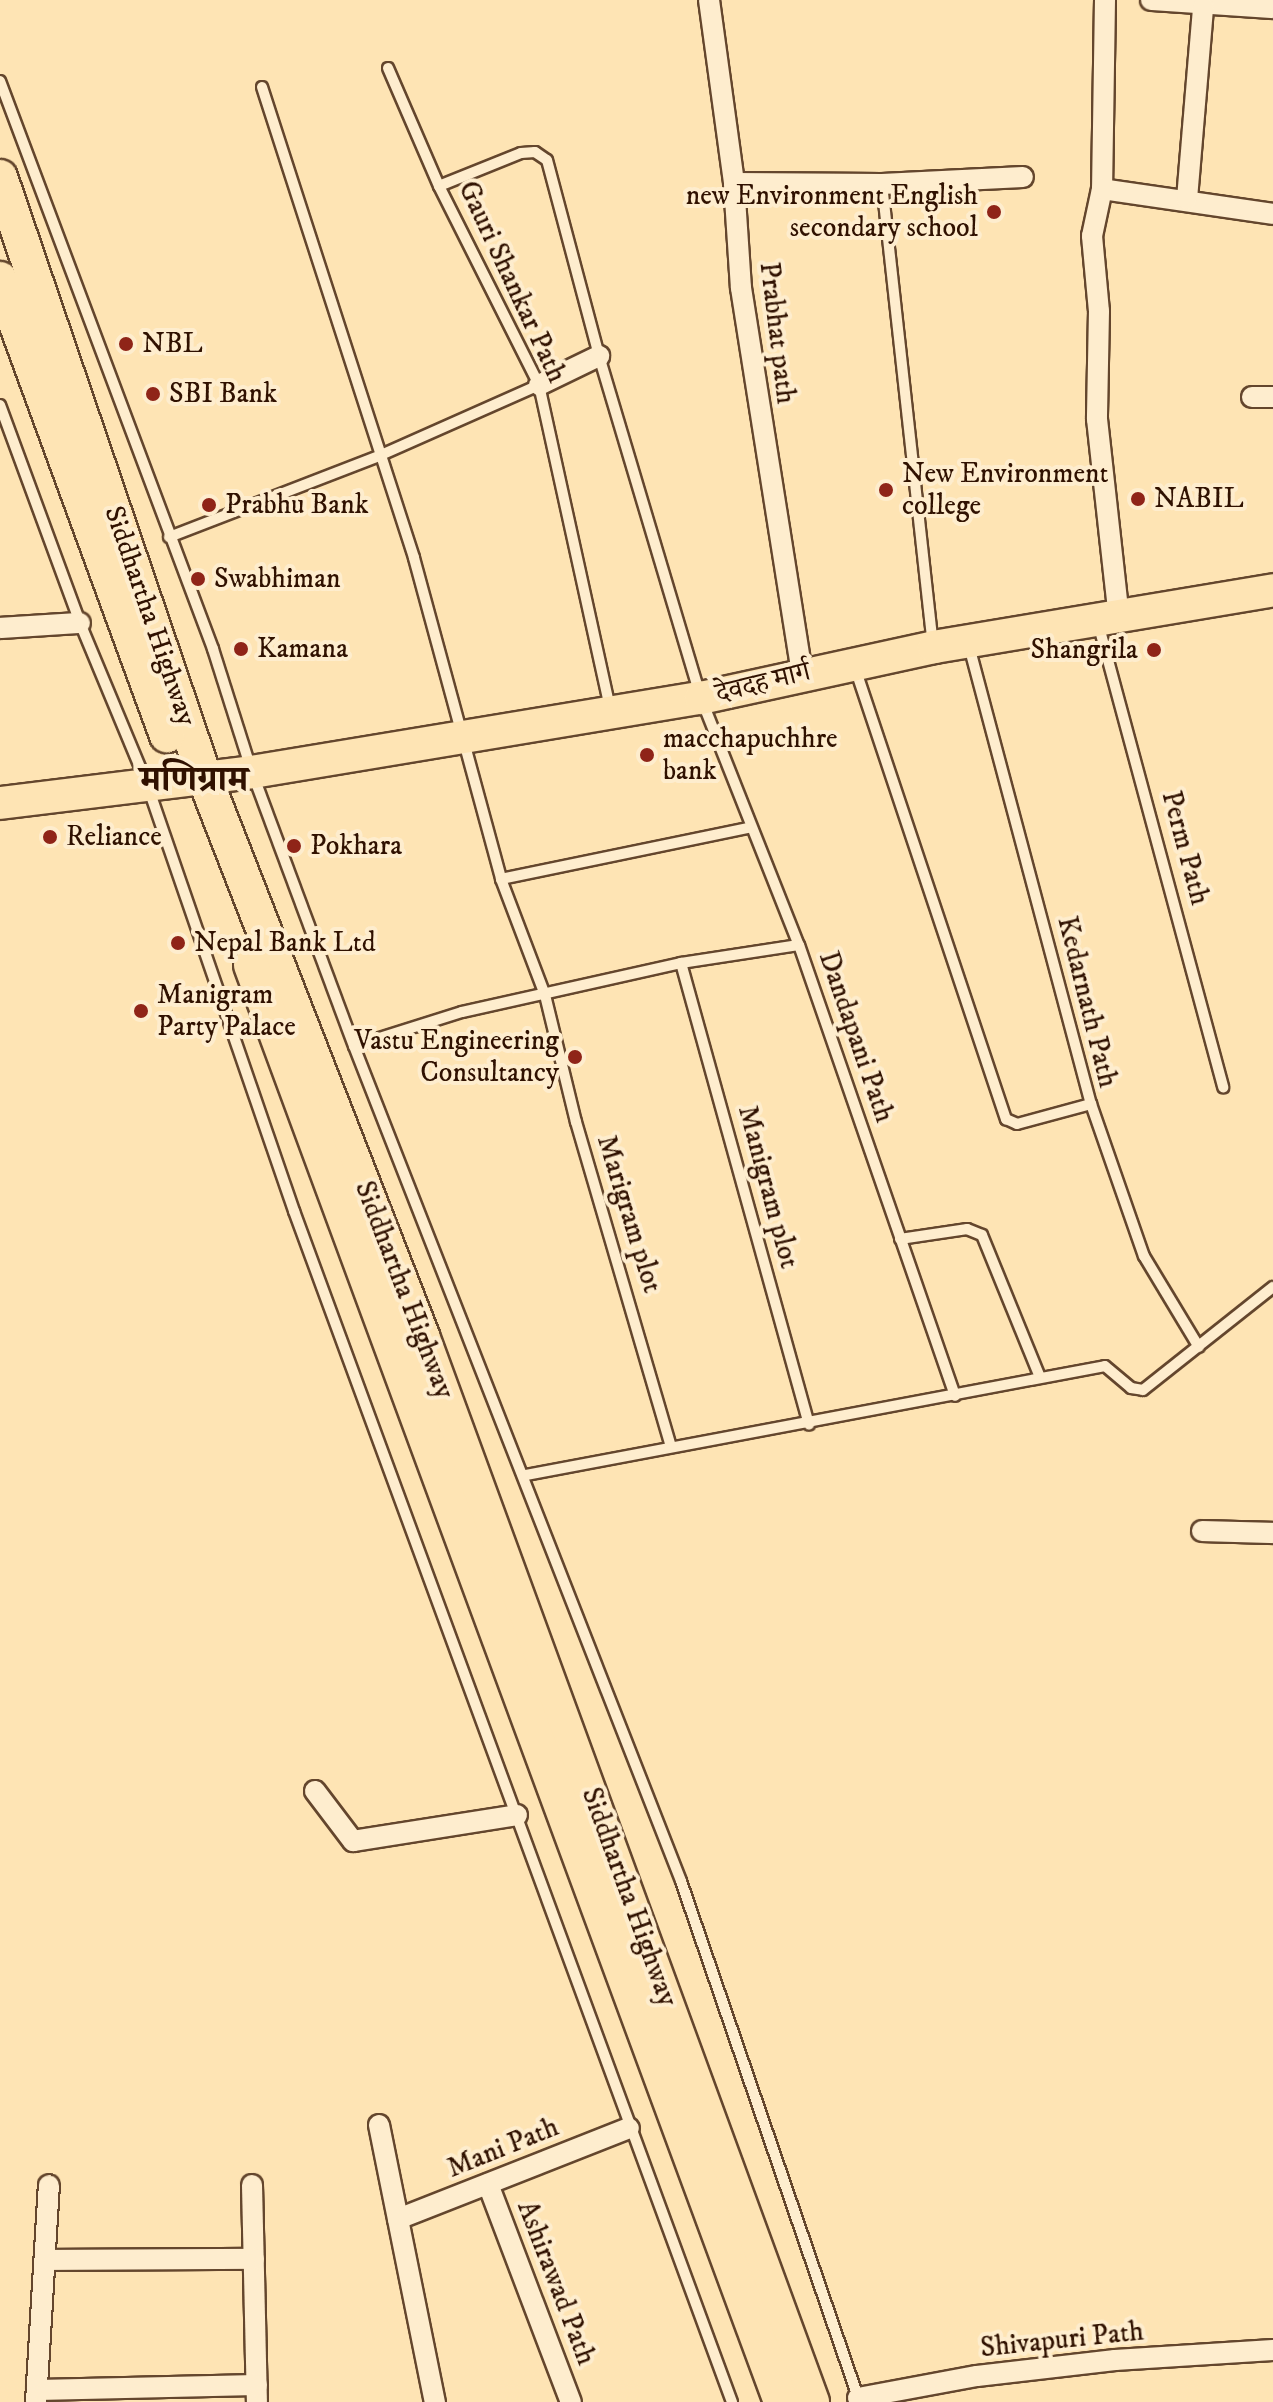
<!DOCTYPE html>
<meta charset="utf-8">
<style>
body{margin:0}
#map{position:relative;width:1273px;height:2402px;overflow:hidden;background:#fee4b4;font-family:"IM FELL DW Pica","Noto Serif Devanagari",serif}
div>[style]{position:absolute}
.roads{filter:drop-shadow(2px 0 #64462d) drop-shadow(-2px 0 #64462d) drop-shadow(0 2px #64462d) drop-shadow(0 -2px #64462d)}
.service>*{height:10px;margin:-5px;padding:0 5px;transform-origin:5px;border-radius:5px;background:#feedce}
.minor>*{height:20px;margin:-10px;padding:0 10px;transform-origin:10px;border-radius:10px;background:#feedce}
.primary>*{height:32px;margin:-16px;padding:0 16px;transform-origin:16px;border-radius:16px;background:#fee4b4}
.trunk>*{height:34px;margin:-17px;padding:0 17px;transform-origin:17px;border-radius:17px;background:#fee4b4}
.dots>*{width:22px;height:22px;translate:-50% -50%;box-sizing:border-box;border:4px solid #feedce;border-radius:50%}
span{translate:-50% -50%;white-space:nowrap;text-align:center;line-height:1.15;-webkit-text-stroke:8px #feedce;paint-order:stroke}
.poi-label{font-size:28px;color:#301100}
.right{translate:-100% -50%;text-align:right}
.left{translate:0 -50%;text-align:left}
.street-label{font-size:28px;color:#301100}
.district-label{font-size:36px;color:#301100;font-weight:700}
</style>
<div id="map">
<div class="roads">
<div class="service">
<div style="left:388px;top:68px;width:129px;rotate:66.6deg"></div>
<div style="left:439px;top:186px;width:223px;rotate:63.3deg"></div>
<div style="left:539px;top:385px;width:332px;rotate:77.6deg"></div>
<div style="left:0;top:81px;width:607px;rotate:69.44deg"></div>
<div style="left:213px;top:649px;width:129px;rotate:72.4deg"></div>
<div style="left:252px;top:772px;width:292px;rotate:69.6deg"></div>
<div style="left:354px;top:1046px;width:897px;rotate:68.61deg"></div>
<div style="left:681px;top:1881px;width:549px;rotate:71.07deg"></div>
<div style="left:262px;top:87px;width:495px;rotate:72.1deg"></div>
<div style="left:414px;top:558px;width:333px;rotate:74.8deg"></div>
<div style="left:501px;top:879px;width:124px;rotate:69.2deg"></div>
<div style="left:545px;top:995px;width:131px;rotate:76.3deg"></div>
<div style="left:576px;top:1122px;width:338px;rotate:73.7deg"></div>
<div style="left:882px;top:184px;width:462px;rotate:83.7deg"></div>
<div style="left:439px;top:186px;width:88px;rotate:-21.9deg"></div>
<div style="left:521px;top:153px;width:14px;rotate:-4deg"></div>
<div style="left:535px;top:152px;width:14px;rotate:34deg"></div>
<div style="left:547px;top:160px;width:203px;rotate:75.1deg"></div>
<div style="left:599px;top:356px;width:357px;rotate:73.4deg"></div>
<div style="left:701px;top:698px;width:266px;rotate:68.4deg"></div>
<div style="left:799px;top:945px;width:477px;rotate:70.9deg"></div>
<div style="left:0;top:405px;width:232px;rotate:69.8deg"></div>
<div style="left:80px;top:623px;width:174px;rotate:67.4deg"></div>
<div style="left:147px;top:784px;width:452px;rotate:71deg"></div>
<div style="left:294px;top:1211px;width:1269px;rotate:69.81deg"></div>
<div style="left:169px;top:537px;width:227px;rotate:-21.1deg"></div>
<div style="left:381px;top:455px;width:173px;rotate:-23.9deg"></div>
<div style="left:1098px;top:623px;width:481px;rotate:74.9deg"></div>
<div style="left:969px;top:646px;width:474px;rotate:75.1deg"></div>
<div style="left:1091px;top:1104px;width:161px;rotate:70.8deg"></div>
<div style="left:1144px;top:1256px;width:106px;rotate:58.9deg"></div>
<div style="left:855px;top:668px;width:476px;rotate:71.5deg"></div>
<div style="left:1006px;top:1119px;width:12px;rotate:24deg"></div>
<div style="left:1017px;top:1124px;width:77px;rotate:-15.1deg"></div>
<div style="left:501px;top:879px;width:255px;rotate:-11.7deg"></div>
<div style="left:681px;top:963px;width:479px;rotate:74.5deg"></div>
<div style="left:354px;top:1046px;width:113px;rotate:-17.5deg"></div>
<div style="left:462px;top:1012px;width:224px;rotate:-12.6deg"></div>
<div style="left:681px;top:963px;width:119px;rotate:-8.7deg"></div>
<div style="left:900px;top:1239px;width:68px;rotate:-8.5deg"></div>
<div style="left:967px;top:1229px;width:16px;rotate:22deg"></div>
<div style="left:982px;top:1235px;width:153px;rotate:67.8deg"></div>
<div style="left:526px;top:1475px;width:589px;rotate:-10.66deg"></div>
<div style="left:1105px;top:1366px;width:34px;rotate:40deg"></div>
<div style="left:1131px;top:1388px;width:12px;rotate:9deg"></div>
<div style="left:1143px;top:1390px;width:166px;rotate:-38.4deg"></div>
</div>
<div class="minor">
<div style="left:709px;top:0;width:185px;rotate:82.2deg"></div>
<div style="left:734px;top:183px;width:105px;rotate:86.2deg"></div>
<div style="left:741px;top:288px;width:389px;rotate:81deg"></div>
<div style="left:1105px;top:0;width:189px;rotate:90.9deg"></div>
<div style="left:1102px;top:189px;width:48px;rotate:102deg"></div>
<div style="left:1092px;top:236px;width:75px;rotate:84.7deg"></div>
<div style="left:1099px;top:311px;width:108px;rotate:91.1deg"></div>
<div style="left:1097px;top:419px;width:199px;rotate:83.7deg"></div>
<div style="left:1151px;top:0;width:122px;rotate:3.8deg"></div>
<div style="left:734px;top:183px;width:148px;rotate:0.4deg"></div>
<div style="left:882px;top:184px;width:141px;rotate:-2.8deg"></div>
<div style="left:1102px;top:189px;width:173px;rotate:8.3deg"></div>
<div style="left:1187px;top:199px;width:193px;rotate:-85.2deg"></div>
<div style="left:539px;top:385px;width:67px;rotate:-25.8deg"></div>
<div style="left:1252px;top:397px;width:21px"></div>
<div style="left:0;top:628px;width:80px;rotate:-3.6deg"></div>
<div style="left:1202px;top:1531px;width:71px;rotate:1.6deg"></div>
<div style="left:315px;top:1791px;width:63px;rotate:52.8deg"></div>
<div style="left:353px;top:1841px;width:166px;rotate:-9deg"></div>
<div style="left:379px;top:2125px;width:283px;rotate:78.6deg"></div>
<div style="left:488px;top:2184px;width:233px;rotate:69.2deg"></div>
<div style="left:252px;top:2185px;width:217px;rotate:88.7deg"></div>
<div style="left:398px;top:2219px;width:248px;rotate:-21.5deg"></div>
<div style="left:48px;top:2260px;width:206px;rotate:-0.3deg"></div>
<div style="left:37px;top:2390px;width:220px;rotate:-1.3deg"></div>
<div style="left:858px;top:2398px;width:121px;rotate:-10.5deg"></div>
<div style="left:977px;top:2376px;width:139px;rotate:-6.6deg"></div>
<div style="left:1115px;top:2360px;width:158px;rotate:-3.6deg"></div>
<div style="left:36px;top:2402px;width:217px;rotate:-86.6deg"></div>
</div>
<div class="primary">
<div style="left:0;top:803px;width:254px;rotate:-7deg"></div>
<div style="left:252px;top:772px;width:455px;rotate:-9.4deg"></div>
<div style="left:701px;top:698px;width:239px;rotate:-12.3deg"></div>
<div style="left:934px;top:647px;width:344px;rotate:-9.5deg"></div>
</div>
<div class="trunk">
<div style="left:0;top:177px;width:636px;rotate:71.19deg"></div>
<div style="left:205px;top:779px;width:598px;rotate:68.71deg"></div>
<div style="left:422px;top:1336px;width:1135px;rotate:69.9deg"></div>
<div style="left:0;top:279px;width:486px;rotate:69.9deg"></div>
<div style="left:251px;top:965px;width:1532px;rotate:69.75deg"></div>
</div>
</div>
<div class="dots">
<div style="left:994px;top:212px;background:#8f2418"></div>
<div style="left:126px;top:344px;background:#8f2418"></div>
<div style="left:153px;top:394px;background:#8f2418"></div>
<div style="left:886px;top:490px;background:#8f2418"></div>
<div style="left:1138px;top:499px;background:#8f2418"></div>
<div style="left:209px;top:505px;background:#8f2418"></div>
<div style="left:198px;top:579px;background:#8f2418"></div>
<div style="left:241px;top:649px;background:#8f2418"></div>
<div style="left:1154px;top:650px;background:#8f2418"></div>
<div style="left:647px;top:755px;background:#8f2418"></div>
<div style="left:50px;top:837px;background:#8f2418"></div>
<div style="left:294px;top:846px;background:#8f2418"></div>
<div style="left:178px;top:943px;background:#8f2418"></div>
<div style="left:141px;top:1011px;background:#8f2418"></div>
<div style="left:575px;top:1057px;background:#8f2418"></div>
</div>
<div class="poi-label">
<span class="right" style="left:978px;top:212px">new Environment English<br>secondary school</span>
<span class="left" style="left:142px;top:344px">NBL</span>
<span class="left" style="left:169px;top:394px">SBI Bank</span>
<span class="left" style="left:902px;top:490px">New Environment<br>college</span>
<span class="left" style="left:1154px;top:499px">NABIL</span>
<span class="left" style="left:225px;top:505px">Prabhu Bank</span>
<span class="left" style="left:214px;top:579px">Swabhiman</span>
<span class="left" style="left:257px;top:649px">Kamana</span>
<span class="right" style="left:1138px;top:650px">Shangrila</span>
<span class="left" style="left:663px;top:755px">macchapuchhre<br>bank</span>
<span class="left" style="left:66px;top:837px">Reliance</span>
<span class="left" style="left:310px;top:846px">Pokhara</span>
<span class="left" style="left:194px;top:943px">Nepal Bank Ltd</span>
<span class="left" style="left:157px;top:1011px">Manigram<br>Party Palace</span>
<span class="right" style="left:559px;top:1057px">Vastu Engineering<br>Consultancy</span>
</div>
<div class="street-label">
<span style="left:512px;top:282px;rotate:65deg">Gauri Shankar Path</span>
<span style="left:777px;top:333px;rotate:83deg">Prabhat path</span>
<span style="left:150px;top:616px;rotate:71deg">Siddhartha Highway</span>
<span style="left:763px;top:683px;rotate:-14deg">देवदह मार्ग</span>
<span style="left:1185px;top:848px;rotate:75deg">Perm Path</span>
<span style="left:1087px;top:1002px;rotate:76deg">Kedarnath Path</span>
<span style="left:856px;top:1037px;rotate:71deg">Dandapani Path</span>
<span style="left:768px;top:1187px;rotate:75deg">Manigram plot</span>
<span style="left:629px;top:1214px;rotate:73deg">Marigram plot</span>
<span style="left:404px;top:1290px;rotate:69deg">Siddhartha Highway</span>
<span style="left:629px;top:1897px;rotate:70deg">Siddhartha Highway</span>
<span style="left:503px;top:2148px;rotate:-22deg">Mani Path</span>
<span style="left:556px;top:2283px;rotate:69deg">Ashirawad Path</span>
<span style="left:1062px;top:2340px;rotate:-6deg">Shivapuri Path</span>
</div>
<div class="district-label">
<span style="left:194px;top:781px">मणिग्राम</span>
</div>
</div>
